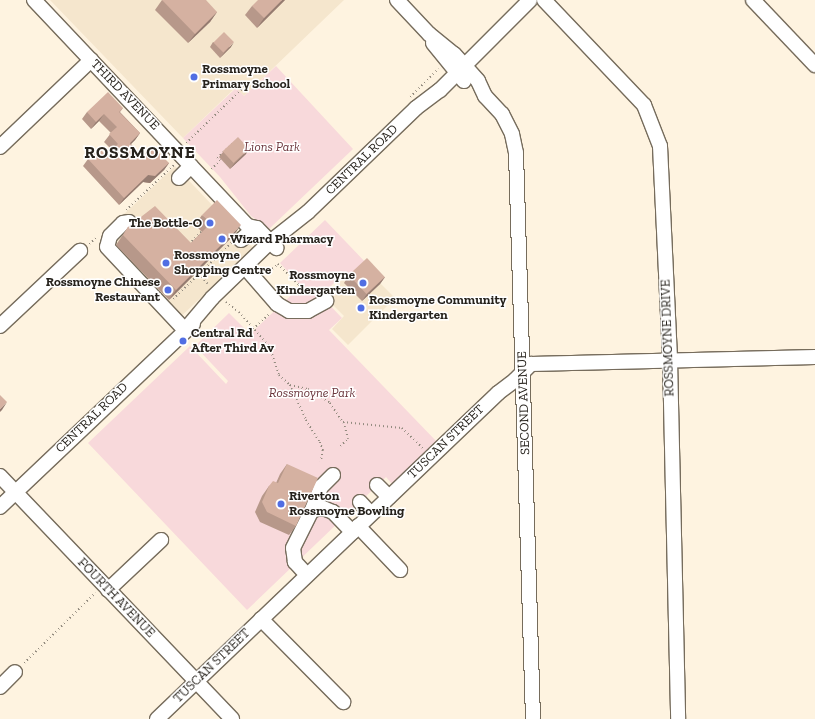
<!DOCTYPE html>
<style>
body{margin:0}
#map{position:relative;width:815px;height:719px;overflow:hidden;background:#fef3e0;font-family:"Zilla Slab",serif}
div>[style]{position:absolute}
.built>*{inset:0;background:#f5e6cd}
.green>*{inset:0;background:#f8d9db}
.path>*{height:1.5px;margin-top:-0.75px;transform-origin:0;background:repeating-linear-gradient(90deg,#938b7f 0 1px,transparent 0 4px)}
.roads{filter:drop-shadow(1px 0 #766c5c) drop-shadow(-1px 0 #766c5c) drop-shadow(0 1px #766c5c) drop-shadow(0 -1px #766c5c)}
.minor>*{height:14px;margin:-7px;padding:0 7px;transform-origin:7px;border-radius:7px;background:#fff}
.wall>*{inset:0;background:#b7988a}
.shaded-wall>*{inset:0;background:#957c71}
.building>*{inset:0;background:#d5b1a1;transform-origin:0 0}
.dots>*{width:11px;height:11px;translate:-50% -50%;box-sizing:border-box;border:2px solid #fff;border-radius:50%}
span{translate:-50% -50%;white-space:nowrap;text-align:center;line-height:1.15;-webkit-text-stroke:3px #fff;paint-order:stroke}
.poi-label{font-size:13px;color:#26221c;font-weight:700}
.left{translate:0 -50%;text-align:left}
.right{translate:-100% -50%;text-align:right}
.street-label{font-size:13px;color:#26221c}
.park-label{font-size:13px;color:#6a343b;font-style:italic}
.district-label{font-size:17px;color:#26221c;font-weight:700;letter-spacing:1px}
</style>
<div id="map">
<div class="built">
<div style="clip-path:polygon(50px 0,344px 0,244px 96px,235px 88px,183px 138px)"></div>
<div style="clip-path:polygon(175px 166px,253px 248px,173px 324px,103px 250px,103px 234px)"></div>
<div style="clip-path:polygon(359px 262px,395px 298px,348px 345px,332px 329px,344px 316px,325px 297px)"></div>
</div>
<div class="green">
<div style="clip-path:polygon(276px 66px,353px 149px,269px 229px,251px 216px,220px 177px,183px 138px,236px 88px,244px 96px)"></div>
<div style="clip-path:polygon(325px 220px,369px 266px,349px 278px,342px 275px,321px 296px,342px 318px,329px 330px,438px 443px,393px 485px,386px 477px,247px 610px,88px 443px,190px 346px,226px 384px,228px 381px,195px 346px,229px 313px,250px 334px,301px 286px,280px 263px)"></div>
</div>
<div class="path">
<div style="left:410px;top:97px;width:40px;rotate:-45deg"></div>
<div style="left:186px;top:143px;width:88px;rotate:-44.1deg"></div>
<div style="left:211px;top:169px;width:12px;rotate:-42deg"></div>
<div style="left:220px;top:161px;width:4px;rotate:-135deg"></div>
<div style="left:217px;top:158px;width:21px;rotate:-43deg"></div>
<div style="left:126px;top:210px;width:66px;rotate:-43.2deg"></div>
<div style="left:89px;top:244px;width:11px;rotate:-41deg"></div>
<div style="left:189px;top:244px;width:18px;rotate:-45deg"></div>
<div style="left:199px;top:274px;width:13px;rotate:48deg"></div>
<div style="left:266px;top:274px;width:16px;rotate:-40deg"></div>
<div style="left:278px;top:264px;width:31px;rotate:45deg"></div>
<div style="left:300px;top:286px;width:16px;rotate:140deg"></div>
<div style="left:173px;top:299px;width:81px;rotate:-44deg"></div>
<div style="left:226px;top:302px;width:16px;rotate:38deg"></div>
<div style="left:239px;top:312px;width:47px;rotate:48.5deg"></div>
<div style="left:270px;top:347px;width:29px;rotate:72deg"></div>
<div style="left:279px;top:375px;width:15px;rotate:42deg"></div>
<div style="left:290px;top:385px;width:38px;rotate:65deg"></div>
<div style="left:306px;top:420px;width:26px;rotate:58deg"></div>
<div style="left:320px;top:442px;width:9px;rotate:69deg"></div>
<div style="left:323px;top:450px;width:12px;rotate:99deg"></div>
<div style="left:253px;top:329px;width:22px;rotate:-43deg"></div>
<div style="left:290px;top:385px;width:18px;rotate:13deg"></div>
<div style="left:308px;top:389px;width:26px;rotate:32deg"></div>
<div style="left:330px;top:403px;width:23px;rotate:56deg"></div>
<div style="left:343px;top:422px;width:59px;rotate:5.8deg"></div>
<div style="left:402px;top:428px;width:29px;rotate:44deg"></div>
<div style="left:340px;top:446px;width:11px;rotate:-41deg"></div>
<div style="left:348px;top:439px;width:18px;rotate:-106deg"></div>
<div style="left:24px;top:663px;width:100px;rotate:-44.6deg"></div>
</div>
<div class="roads">
<div class="minor">
<div style="left:34px;top:0;width:311px;rotate:46.6deg"></div>
<div style="left:248px;top:226px;width:9px;rotate:13deg"></div>
<div style="left:257px;top:228px;width:28px;rotate:46deg"></div>
<div style="left:397px;top:0;width:47px;rotate:46.7deg"></div>
<div style="left:429px;top:34px;width:32px;rotate:39deg"></div>
<div style="left:454px;top:54px;width:36px;rotate:48deg"></div>
<div style="left:478px;top:81px;width:17px;rotate:65deg"></div>
<div style="left:485px;top:96px;width:25px;rotate:47deg"></div>
<div style="left:502px;top:114px;width:22px;rotate:63deg"></div>
<div style="left:512px;top:134px;width:19px;rotate:78deg"></div>
<div style="left:516px;top:153px;width:566px;rotate:88.28deg"></div>
<div style="left:544px;top:0;width:145px;rotate:46.4deg"></div>
<div style="left:644px;top:105px;width:44px;rotate:68.7deg"></div>
<div style="left:660px;top:146px;width:213px;rotate:87.3deg"></div>
<div style="left:670px;top:359px;width:360px;rotate:88.7deg"></div>
<div style="left:753px;top:0;width:90px;rotate:46.4deg"></div>
<div style="left:433px;top:43px;width:49px;rotate:50.8deg"></div>
<div style="left:0;top:147px;width:126px;rotate:-43.7deg"></div>
<div style="left:179px;top:178px;width:17px;rotate:-45deg"></div>
<div style="left:129px;top:222px;width:6px;rotate:171deg"></div>
<div style="left:123px;top:223px;width:18px;rotate:135deg"></div>
<div style="left:110px;top:236px;width:11px;rotate:105deg"></div>
<div style="left:107px;top:247px;width:114px;rotate:46.8deg"></div>
<div style="left:241px;top:240px;width:12px;rotate:-42deg"></div>
<div style="left:250px;top:273px;width:41px;rotate:48.9deg"></div>
<div style="left:277px;top:304px;width:14px;rotate:30deg"></div>
<div style="left:289px;top:311px;width:19px"></div>
<div style="left:308px;top:311px;width:21px;rotate:-29deg"></div>
<div style="left:0;top:326px;width:110px;rotate:-43.2deg"></div>
<div style="left:185px;top:330px;width:42px;rotate:-49.8deg"></div>
<div style="left:212px;top:298px;width:81px;rotate:-44deg"></div>
<div style="left:270px;top:242px;width:48px;rotate:-38.3deg"></div>
<div style="left:308px;top:212px;width:150px;rotate:-43.9deg"></div>
<div style="left:416px;top:108px;width:30px;rotate:-37deg"></div>
<div style="left:440px;top:90px;width:127px;rotate:-45deg"></div>
<div style="left:0;top:476px;width:336px;rotate:46.3deg"></div>
<div style="left:377px;top:485px;width:17px;rotate:45deg"></div>
<div style="left:360px;top:502px;width:16px;rotate:47deg"></div>
<div style="left:0;top:507px;width:266px;rotate:-43.5deg"></div>
<div style="left:312px;top:510px;width:25px;rotate:-69deg"></div>
<div style="left:321px;top:487px;width:17px;rotate:-45deg"></div>
<div style="left:358px;top:526px;width:61px;rotate:46.3deg"></div>
<div style="left:307px;top:575px;width:18px;rotate:-133deg"></div>
<div style="left:295px;top:562px;width:14px;rotate:-98deg"></div>
<div style="left:293px;top:548px;width:42px;rotate:-63.4deg"></div>
<div style="left:312px;top:510px;width:11px;rotate:-10deg"></div>
<div style="left:323px;top:508px;width:11px;rotate:22deg"></div>
<div style="left:333px;top:512px;width:28px;rotate:46deg"></div>
<div style="left:108px;top:590px;width:73px;rotate:-43.3deg"></div>
<div style="left:261px;top:619px;width:117px;rotate:45.3deg"></div>
<div style="left:0;top:687px;width:21px;rotate:-45deg"></div>
<div style="left:157px;top:719px;width:472px;rotate:-43.7deg"></div>
<div style="left:498px;top:393px;width:21px;rotate:-37deg"></div>
<div style="left:515px;top:380px;width:23px;rotate:-45deg"></div>
<div style="left:531px;top:364px;width:284px;rotate:-1.4deg"></div>
</div>
</div>
<div class="wall">
<div style="clip-path:polygon(162px 0,217px 12px,210px 22px,188px 43px,155px 10px)"></div>
<div style="clip-path:polygon(285px 0,257px 28px,245px 15px,252px 6px)"></div>
<div style="clip-path:polygon(213px 42px,231px 47px,220px 58px,210px 47px)"></div>
<div style="clip-path:polygon(123px 108px,120px 112px,140px 133px,135px 140px,131px 144px,142px 156px,169px 163px,164px 170px,150px 183px,143px 182px,119px 205px,83px 166px,88px 159px,106px 155px,112px 150px,104px 142px,111px 133px,99px 121px,91px 129px,82px 119px,87px 112px)"></div>
<div style="clip-path:polygon(223px 152px,246px 154px,230px 169px,219px 157px)"></div>
<div style="clip-path:polygon(202px 215px,234px 235px,169px 300px,116px 245px,128px 227px,191px 243px,202px 232px,195px 225px)"></div>
<div style="clip-path:polygon(349px 275px,385px 277px,380px 284px,362px 301px,344px 283px)"></div>
<div style="clip-path:polygon(287px 464px,296px 526px,289px 535px,260px 522px,255px 512px,262px 496px,269px 486px,276px 483px,280px 474px)"></div>
</div>
<div class="shaded-wall">
<div style="clip-path:polygon(282px 0,285px 0,257px 28px,264px 18px)"></div>
<div style="clip-path:polygon(217px 12px,210px 22px,188px 43px,195px 34px)"></div>
<div style="clip-path:polygon(234px 42px,231px 47px,220px 58px,224px 53px)"></div>
<div style="clip-path:polygon(104px 114px,99px 121px,91px 129px,96px 122px)"></div>
<div style="clip-path:polygon(140px 133px,135px 140px,125px 150px,130px 143px)"></div>
<div style="clip-path:polygon(249px 149px,246px 154px,230px 169px,234px 164px)"></div>
<div style="clip-path:polygon(169px 163px,164px 170px,150px 183px,143px 182px,119px 205px,124px 198px,148px 175px)"></div>
<div style="clip-path:polygon(241px 225px,234px 235px,169px 300px,176px 290px)"></div>
<div style="clip-path:polygon(385px 277px,380px 284px,362px 301px,367px 294px)"></div>
<div style="clip-path:polygon(7px 402px,2px 410px,0 412px,0 409px)"></div>
</div>
<div class="building">
<div style="clip-path:polygon(162px 0,206px 0,217px 12px,195px 34px)"></div>
<div style="clip-path:polygon(258px 0,282px 0,264px 18px,252px 6px)"></div>
<div style="left:224px;top:32px;width:14px;height:15px;rotate:45deg"></div>
<div style="clip-path:polygon(108px 92px,123px 108px,119px 112px,140px 133px,130px 143px,131px 145px,142px 156px,152px 146px,169px 163px,155px 176px,148px 175px,124px 198px,88px 159px,99px 148px,106px 155px,118px 144px,109px 134px,117px 127px,104px 114px,96px 122px,87px 112px)"></div>
<div style="left:238px;top:137px;width:16px;height:21px;rotate:47deg"></div>
<div style="clip-path:polygon(217px 200px,241px 225px,176px 290px,123px 235px,128px 227px,155px 206px,191px 243px,211px 223px,202px 215px)"></div>
<div style="left:367px;top:258px;width:26px;height:25px;rotate:47deg"></div>
<div style="clip-path:polygon(0 395px,7px 402px,0 409px)"></div>
<div style="clip-path:polygon(287px 464px,318px 478px,296px 526px,267px 512px,262px 502px,269px 486px,273px 481px,278px 483px)"></div>
</div>
<div class="dots">
<div style="left:194px;top:77px;background:#516ee3"></div>
<div style="left:210px;top:223px;background:#516ee3"></div>
<div style="left:222px;top:239px;background:#516ee3"></div>
<div style="left:166px;top:263px;background:#516ee3"></div>
<div style="left:363px;top:283px;background:#516ee3"></div>
<div style="left:168px;top:290px;background:#516ee3"></div>
<div style="left:361px;top:308px;background:#516ee3"></div>
<div style="left:183px;top:341px;background:#516ee3"></div>
<div style="left:281px;top:504px;background:#516ee3"></div>
</div>
<div class="poi-label">
<span class="left" style="left:202px;top:77px">Rossmoyne<br>Primary School</span>
<span class="right" style="left:202px;top:223px">The Bottle-O</span>
<span class="left" style="left:230px;top:239px">Wizard Pharmacy</span>
<span class="left" style="left:174px;top:263px">Rossmoyne<br>Shopping Centre</span>
<span class="right" style="left:355px;top:283px">Rossmoyne<br>Kindergarten</span>
<span class="right" style="left:160px;top:290px">Rossmoyne Chinese<br>Restaurant</span>
<span class="left" style="left:369px;top:308px">Rossmoyne Community<br>Kindergarten</span>
<span class="left" style="left:191px;top:341px">Central Rd<br>After Third Av</span>
<span class="left" style="left:289px;top:504px">Riverton<br>Rossmoyne Bowling</span>
</div>
<div class="street-label">
<span style="left:125px;top:95px;rotate:46deg">THIRD AVENUE</span>
<span style="left:362px;top:160px;rotate:-44deg">CENTRAL ROAD</span>
<span style="left:668px;top:338px;rotate:-92deg">ROSSMOYNE DRIVE</span>
<span style="left:524px;top:403px;rotate:-92deg">SECOND AVENUE</span>
<span style="left:92px;top:418px;rotate:-44deg">CENTRAL ROAD</span>
<span style="left:446px;top:442px;rotate:-44deg">TUSCAN STREET</span>
<span style="left:116px;top:598px;rotate:46deg">FOURTH AVENUE</span>
<span style="left:212px;top:666px;rotate:-44deg">TUSCAN STREET</span>
</div>
<div class="park-label">
<span style="left:272px;top:147px">Lions Park</span>
<span style="left:312px;top:393px">Rossmoyne Park</span>
</div>
<div class="district-label">
<span style="left:140px;top:153px">ROSSMOYNE</span>
</div>
</div>
